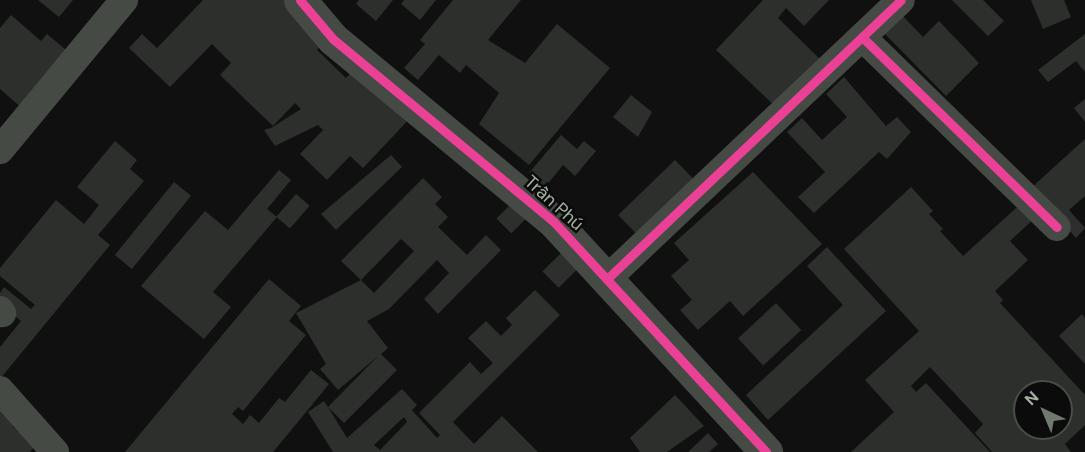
<!DOCTYPE html>
<meta charset="utf-8">
<style>
body{margin:0}
#map{position:relative;width:1085px;height:452px;overflow:hidden;background:#0f100f;font-family:"DM Sans",sans-serif}
div>[style]{position:absolute}
.building>*{inset:0;background:#2d2f2d;transform-origin:0 0}
.minor>*{height:28px;margin:-14px;padding:0 14px;transform-origin:14px;border-radius:14px;background:#454a45}
.tertiary>*{height:33px;margin:-16.5px;padding:0 16.5px;transform-origin:16.5px;border-radius:16.5px;background:#454a45}
.cycleway>*{height:9px;margin:-4.5px;padding:0 4.5px;transform-origin:4.5px;border-radius:4.5px;background:#ea4096}
span{translate:-50% -50%;white-space:nowrap;text-align:center;line-height:1.15;-webkit-text-stroke:5px #0a0b0a;paint-order:stroke}
.street-label{font-size:18px;color:#a3b2a0}
.north{position:absolute;left:1013px;top:380px;width:60px;height:60px;box-sizing:border-box;background:#0a0b0a;border:2px solid #474e46;border-radius:50%;rotate:316deg;font-size:16px;font-weight:700;line-height:24px;text-align:center;color:#a3b2a0}
.north::after{content:'';display:block;margin:auto;width:21px;height:27px;background:#6f796d;clip-path:polygon(50% 0,100% 100%,50% 72%,0 100%)}
</style>
<div id="map">
<div class="building">
<div style="clip-path:polygon(38px 0,73px 0,59px 17px)"></div>
<div style="clip-path:polygon(203px 0,288px 0,325px 41px,317px 50px,346px 78px,358px 65px,414px 114px,363px 168px,350px 156px,327px 180px,300px 154px,323px 130px,318px 125px,275px 146px,264px 130px,271px 128px,301px 109px,295px 103px,273px 126px,220px 75px,231px 63px,212px 44px,170px 87px,129px 48px,142px 34px,157px 48px)"></div>
<div style="clip-path:polygon(359px 0,393px 0,376px 21px,356px 4px)"></div>
<div style="clip-path:polygon(404px 0,436px 0,420px 20px,401px 4px)"></div>
<div style="clip-path:polygon(453px 0,521px 0,488px 40px,525px 63px,557px 24px,610px 68px,529px 165px,479px 124px,499px 93px,466px 65px,460px 73px,439px 55px,418px 80px,404px 68px,425px 44px,420px 40px)"></div>
<div style="clip-path:polygon(763px 0,829px 0,804px 26px,786px 8px,778px 18px,828px 67px,780px 111px,716px 50px)"></div>
<div style="clip-path:polygon(952px 0,983px 0,1004px 21px,988px 36px)"></div>
<div style="clip-path:polygon(1031px 0,1064px 0,1071px 17px,1043px 29px)"></div>
<div style="clip-path:polygon(900px 13px,923px 37px,939px 21px,979px 63px,946px 96px,882px 31px)"></div>
<div style="clip-path:polygon(11px 15px,41px 41px,47px 34px,71px 54px,23px 109px,0 89px,0 28px)"></div>
<div style="clip-path:polygon(1085px 34px,1085px 72px,1076px 61px,1048px 82px,1038px 70px)"></div>
<div style="clip-path:polygon(844px 77px,886px 126px,897px 117px,911px 132px,887px 159px,879px 152px,814px 213px,798px 197px,825px 172px,787px 132px,802px 118px,822px 140px,847px 117px,826px 94px)"></div>
<div style="clip-path:polygon(631px 95px,652px 112px,638px 137px,613px 117px)"></div>
<div style="clip-path:polygon(1085px 99px,1085px 122px,1074px 108px)"></div>
<div style="clip-path:polygon(561px 135px,577px 149px,584px 141px,596px 151px,575px 176px,563px 165px,545px 187px,529px 173px)"></div>
<div style="clip-path:polygon(1085px 139px,1085px 196px,1069px 210px,1085px 228px,1076px 238px,1031px 188px)"></div>
<div style="clip-path:polygon(115px 141px,137px 160px,130px 169px,144px 181px,98px 235px,110px 245px,0 379px,0 347px,21px 321px,0 303px,0 293px,4px 287px,31px 309px,35px 305px,0 276px,0 268px,56px 200px,84px 224px,99px 205px,77px 187px)"></div>
<div style="clip-path:polygon(391px 155px,402px 167px,336px 230px,321px 214px)"></div>
<div style="left:675px;top:160px;width:30px;height:79px;rotate:46deg"></div>
<div style="clip-path:polygon(279px 170px,291px 180px,267px 209px,277px 217px,213px 292px,231px 307px,204px 339px,141px 286px,205px 211px,228px 230px)"></div>
<div style="clip-path:polygon(753px 172px,822px 244px,743px 316px,730px 301px,698px 330px,680px 310px,692px 300px,671px 276px,689px 260px,674px 243px)"></div>
<div style="clip-path:polygon(evenodd,423px 178px,442px 197px,435px 204px,448px 217px,438px 227px,467px 255px,486px 235px,501px 250px,438px 314px,424px 299px,449px 273px,437px 260px,389px 309px,367px 321px,388px 348px,381px 354px,397px 370px,344px 423px,328px 407px,347px 438px,402px 389px,417px 405px,412px 410px,437px 438px,440px 435px,419px 413px,470px 362px,481px 374px,493px 363px,468px 338px,486px 321px,501px 336px,512px 325px,506px 318px,535px 290px,560px 315px,453px 422px,474px 444px,502px 416px,538px 452px,333px 452px,308px 412px,324px 401px,328px 407px,378px 356px,338px 390px,320px 369px,326px 364px,296px 313px,361px 280px,341px 261px,423px 178px,401px 239px,414px 251px,374px 293px,361px 280px,401px 239px,423px 178px,404px 417px,407px 422px,380px 450px,374px 445px,404px 417px)"></div>
<div style="left:174px;top:182px;width:22px;height:94px;rotate:39deg"></div>
<div style="clip-path:polygon(evenodd,911px 187px,933px 211px,929px 214px,943px 229px,940px 231px,963px 256px,1026px 199px,1039px 214px,1010px 241px,1028px 260px,995px 291px,1003px 300px,1000px 303px,1085px 395px,1085px 425px,1065px 444px,1071px 452px,992px 452px,975px 433px,983px 424px,930px 367px,911px 386px,916px 392px,926px 383px,990px 452px,851px 452px,894px 412px,865px 380px,919px 331px,844px 249px,911px 187px,1025px 392px,1061px 392px,1061px 428px,1025px 428px,1025px 392px)"></div>
<div style="left:296px;top:194px;width:18px;height:30px;rotate:41deg"></div>
<div style="left:512px;top:203px;width:21px;height:22px;rotate:45deg"></div>
<div style="left:570px;top:244px;width:23px;height:39px;rotate:45deg"></div>
<div style="clip-path:polygon(827px 247px,886px 311px,768px 420px,746px 395px,843px 305px,807px 266px)"></div>
<div style="clip-path:polygon(269px 279px,301px 306px,289px 321px,306px 335px,243px 411px,238px 407px,232px 414px,243px 424px,250px 415px,259px 423px,279px 398px,285px 402px,311px 370px,329px 384px,302px 417px,273px 452px,125px 452px)"></div>
<div style="left:776px;top:303px;width:37px;height:52px;rotate:47deg"></div>
<div style="clip-path:polygon(1082px 314px,1085px 318px,1085px 364px,1059px 336px)"></div>
<div style="clip-path:polygon(675px 395px,704px 426px,667px 452px,640px 452px,630px 438px)"></div>
<div style="clip-path:polygon(0 399px,19px 419px,13px 427px,37px 443px,30px 452px,0 452px)"></div>
<div style="clip-path:polygon(708px 433px,718px 444px,709px 452px,688px 452px)"></div>
</div>
<div class="minor">
<div style="left:862px;top:37px;width:272px;rotate:44.3deg"></div>
<div style="left:0;top:150px;width:195px;rotate:-50.4deg"></div>
<div style="left:609px;top:277px;width:402px;rotate:-43.5deg"></div>
<div style="left:0;top:310px;width:4px;rotate:56deg"></div>
<div style="left:0;top:390px;width:83px;rotate:48.4deg"></div>
</div>
<div class="tertiary">
<div style="left:300px;top:0;width:51px;rotate:49.8deg"></div>
<div style="left:333px;top:39px;width:287px;rotate:39.6deg"></div>
<div style="left:554px;top:222px;width:313px;rotate:47.3deg"></div>
</div>
<div class="cycleway">
<div style="left:300px;top:0;width:51px;rotate:49.8deg"></div>
<div style="left:333px;top:39px;width:287px;rotate:39.6deg"></div>
<div style="left:554px;top:222px;width:313px;rotate:47.3deg"></div>
<div style="left:862px;top:37px;width:272px;rotate:44.3deg"></div>
<div style="left:609px;top:277px;width:402px;rotate:-43.5deg"></div>
</div>
<div class="street-label">
<span style="left:554px;top:203px;rotate:42deg">Trần Phú</span>
</div>
<div class="north">N</div>
</div>
